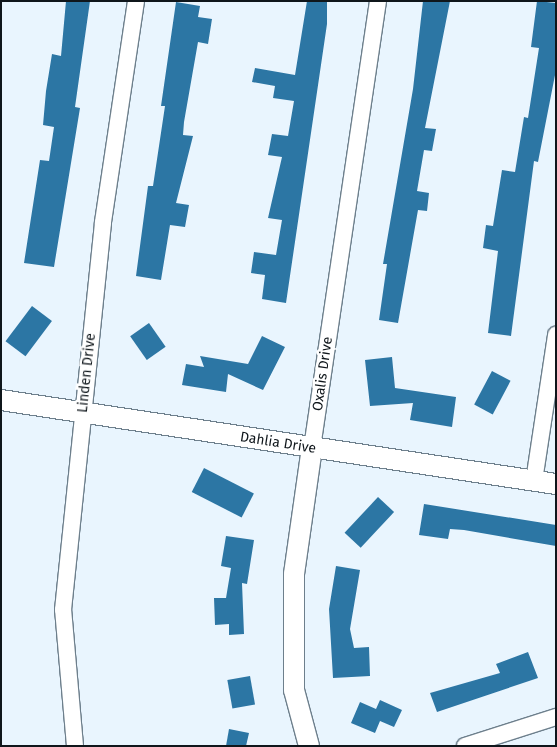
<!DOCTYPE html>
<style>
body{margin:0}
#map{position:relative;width:557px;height:747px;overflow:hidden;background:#e9f5fe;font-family:"Fira Sans",sans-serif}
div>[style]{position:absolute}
.building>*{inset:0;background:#2c76a4;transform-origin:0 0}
.roads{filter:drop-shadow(1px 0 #6d7f8c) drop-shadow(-1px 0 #6d7f8c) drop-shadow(0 1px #6d7f8c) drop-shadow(0 -1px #6d7f8c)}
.minor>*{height:16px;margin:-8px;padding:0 8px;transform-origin:8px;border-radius:8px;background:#fff}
.tertiary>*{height:20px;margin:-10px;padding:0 10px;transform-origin:10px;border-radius:10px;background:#fff}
span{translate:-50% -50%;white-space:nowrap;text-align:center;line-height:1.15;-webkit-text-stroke:5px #fff;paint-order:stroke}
.street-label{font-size:14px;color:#0f161b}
.frame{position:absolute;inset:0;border:2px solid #0f161b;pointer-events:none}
</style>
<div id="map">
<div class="building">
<div style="clip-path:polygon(66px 1px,90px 1px,75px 107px,80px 108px,54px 267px,24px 263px,40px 160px,49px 161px,54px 127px,43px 125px,46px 91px,52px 54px,61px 56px)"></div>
<div style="clip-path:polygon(307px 1px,327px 1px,327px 24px,286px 303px,262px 299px,265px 275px,251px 273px,254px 252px,276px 255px,282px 220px,268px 218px,282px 157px,268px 155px,272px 134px,288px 136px,294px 101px,273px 98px,275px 86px,252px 82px,255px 68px,295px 75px)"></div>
<div style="clip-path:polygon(423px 1px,450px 1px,425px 128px,436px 129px,432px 151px,424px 150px,417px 191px,429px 193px,427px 211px,418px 210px,398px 323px,379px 320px,387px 264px,383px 264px,413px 89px)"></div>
<div style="clip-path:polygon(537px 1px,556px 3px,556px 70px,538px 162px,534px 161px,511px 336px,488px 333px,498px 251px,483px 248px,486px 225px,493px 226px,502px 170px,515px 172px,524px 117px,528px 118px,539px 48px,531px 47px)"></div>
<div style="clip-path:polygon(176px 2px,200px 6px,198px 17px,212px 19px,208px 44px,198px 42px,184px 122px,183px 135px,193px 136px,176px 203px,189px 205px,185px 227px,170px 225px,161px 280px,136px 276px,148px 186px,153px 186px,165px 106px,161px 106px)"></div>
<div style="left:32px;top:306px;width:25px;height:44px;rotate:37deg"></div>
<div style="left:149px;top:323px;width:29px;height:23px;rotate:55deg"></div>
<div style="clip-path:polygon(262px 336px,285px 347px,263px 390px,228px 374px,226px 392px,182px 385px,186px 364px,204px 367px,200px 356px,248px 364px)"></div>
<div style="clip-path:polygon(392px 357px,395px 388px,456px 397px,452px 427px,410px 420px,413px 403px,370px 406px,365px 360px)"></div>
<div style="left:492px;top:371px;width:21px;height:38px;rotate:28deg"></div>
<div style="left:204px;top:468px;width:56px;height:27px;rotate:27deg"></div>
<div style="left:378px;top:497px;width:22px;height:49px;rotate:43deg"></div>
<div style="clip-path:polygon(424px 504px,556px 525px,556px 546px,464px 530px,450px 529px,448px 539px,419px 535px)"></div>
<div style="clip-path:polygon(226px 536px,254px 540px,247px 584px,242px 583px,244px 634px,229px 635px,229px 624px,215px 625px,214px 598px,226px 598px,231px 568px,221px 566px)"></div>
<div style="clip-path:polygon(336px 566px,360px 570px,350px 629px,354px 648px,369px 647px,370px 676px,333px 678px,329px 609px)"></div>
<div style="clip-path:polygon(528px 652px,538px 678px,437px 712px,430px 693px,500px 673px,496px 664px)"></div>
<div style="left:250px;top:676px;width:29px;height:23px;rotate:80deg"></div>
<div style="clip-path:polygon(380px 700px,402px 710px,394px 727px,380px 721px,375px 733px,351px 723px,360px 702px,376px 709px)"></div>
<div style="clip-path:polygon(229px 729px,249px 733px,246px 746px,226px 746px)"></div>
</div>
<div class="roads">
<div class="minor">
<div style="left:312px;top:448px;width:452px;rotate:-81.6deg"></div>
<div style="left:534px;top:481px;width:148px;rotate:-81.4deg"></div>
<div style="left:75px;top:746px;width:137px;rotate:-95deg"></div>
<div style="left:63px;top:610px;width:390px;rotate:-84.1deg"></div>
<div style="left:103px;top:222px;width:223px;rotate:-81.5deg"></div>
<div style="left:465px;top:746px;width:96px;rotate:-17.7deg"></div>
</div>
<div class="tertiary">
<div style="left:1px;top:400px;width:561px;rotate:8.61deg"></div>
<div style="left:309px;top:746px;width:58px;rotate:-105deg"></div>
<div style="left:294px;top:690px;width:116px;rotate:-90deg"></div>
<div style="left:294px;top:574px;width:127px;rotate:-81.9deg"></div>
</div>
</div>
<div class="street-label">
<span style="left:87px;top:373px;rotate:-84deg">Linden Drive</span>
<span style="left:323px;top:374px;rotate:-82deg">Oxalis Drive</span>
<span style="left:278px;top:443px;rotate:9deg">Dahlia Drive</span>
</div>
<div class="frame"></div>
</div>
